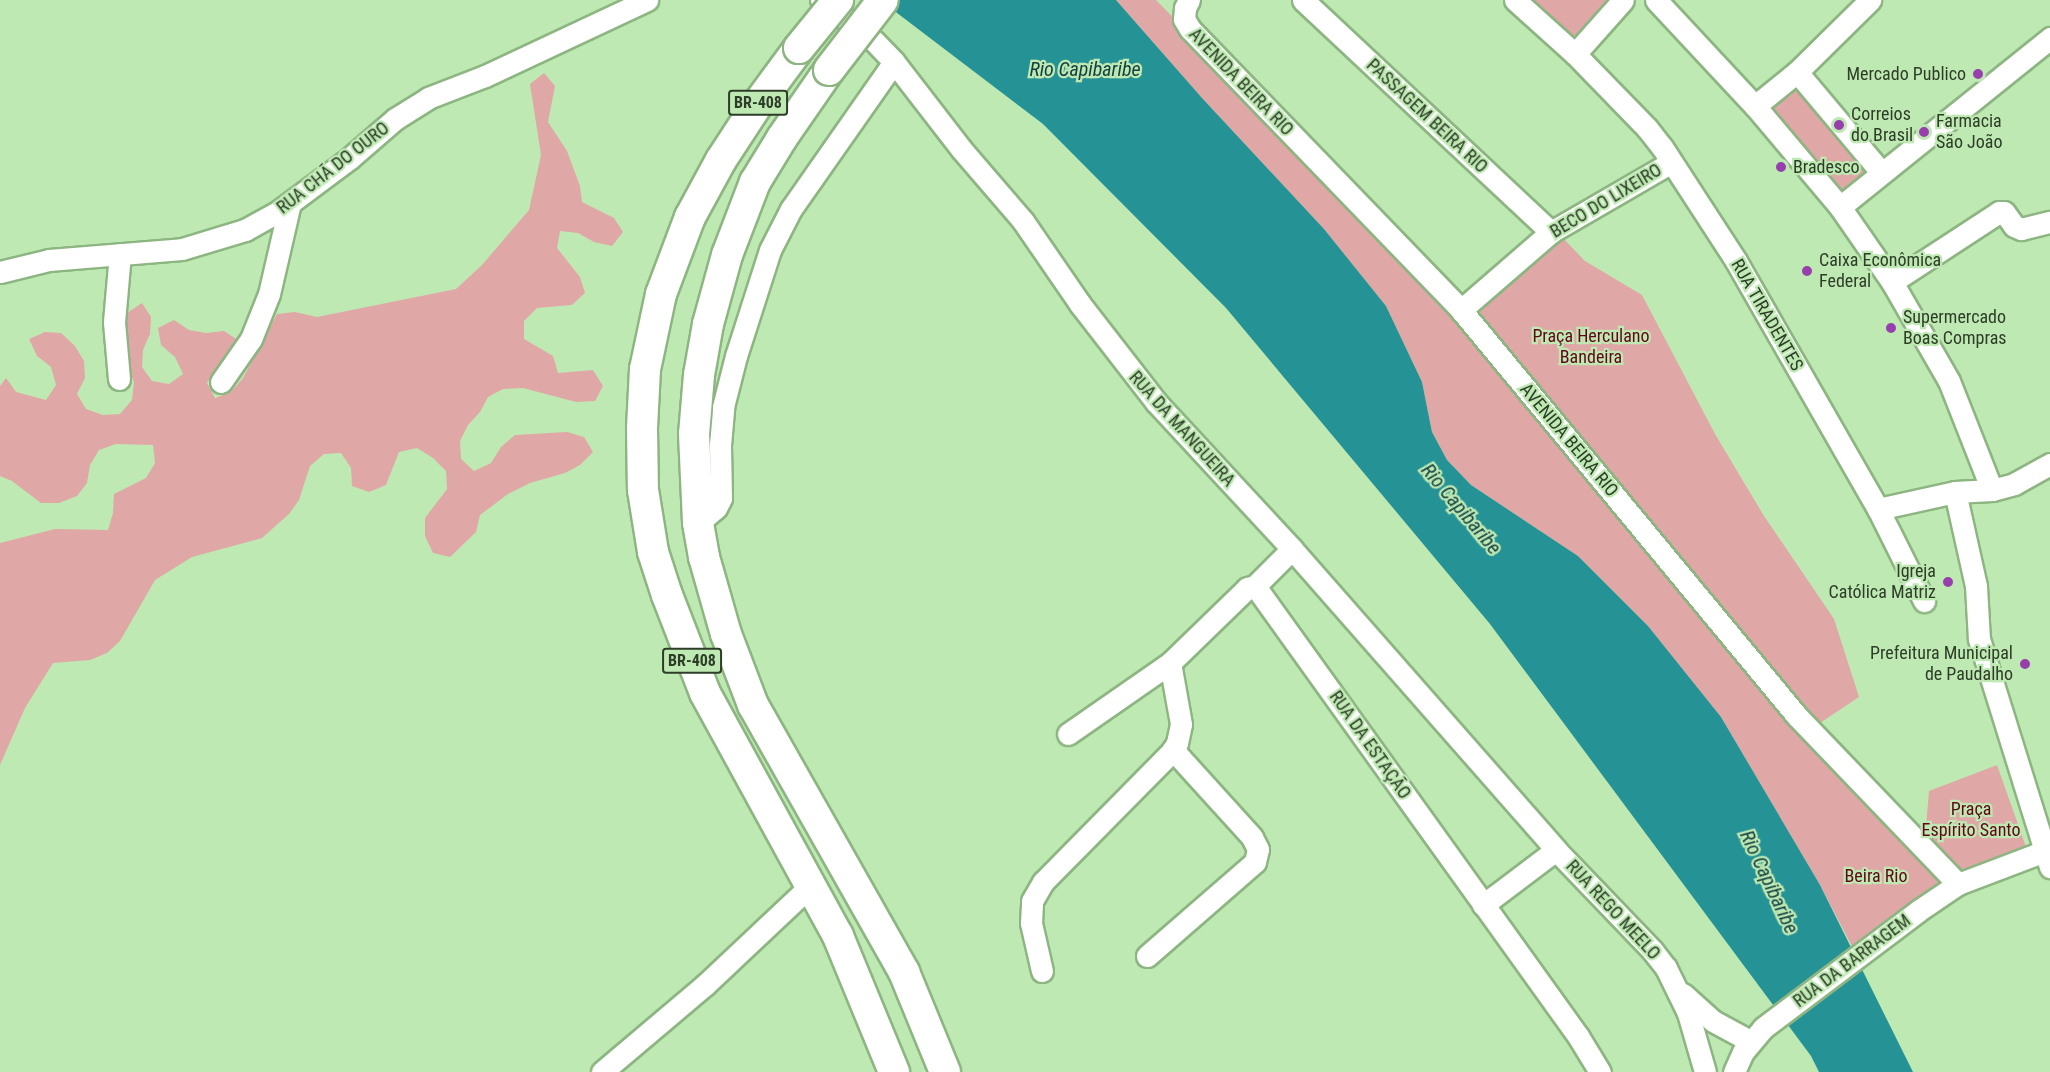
<!DOCTYPE html>
<meta charset="utf-8">
<style>
body{margin:0}
#map{position:relative;width:2050px;height:1072px;overflow:hidden;background:#bfe9b3;font-family:"Roboto Condensed",sans-serif}
div>[style]{position:absolute}
.green>*{inset:0;background:#e0a7a7;transform-origin:0 0}
.water>*{inset:0;background:#259296}
.roads{filter:drop-shadow(2px 0 #8db582) drop-shadow(-2px 0 #8db582) drop-shadow(0 2px #8db582) drop-shadow(0 -2px #8db582)}
.minor>*{height:21px;margin:-10.5px;padding:0 10.5px;transform-origin:10.5px;border-radius:10.5px;background:#fff}
.highway>*{height:30px;margin:-15px;padding:0 15px;transform-origin:15px;border-radius:15px;background:#fff}
.bridges{filter:drop-shadow(2px 0 #8db582) drop-shadow(-2px 0 #8db582) drop-shadow(0 2px #8db582) drop-shadow(0 -2px #8db582)}
.highway-bridge>*{height:30px;margin:-15px;padding:0 15px;transform-origin:15px;border-radius:15px;background:#fff}
.dots>*{width:16px;height:16px;translate:-50% -50%;box-sizing:border-box;border:3px solid #bfe9b3;border-radius:50%}
span{translate:-50% -50%;white-space:nowrap;text-align:center;line-height:1.15;-webkit-text-stroke:4.5px #bfe9b3;paint-order:stroke}
.shield-label span{padding:2px 4px;background:#bfe9b3;border:2px solid;border-radius:4px;-webkit-text-stroke-width:0}
.shield-label{font-size:16px;color:#2d3d28;font-weight:700}
.poi-label{font-size:18px;color:#2d3d28}
.right{translate:-100% -50%;text-align:right}
.left{translate:0 -50%;text-align:left}
.street-label{font-size:18px;color:#2d3d28}
.park-label{font-size:18px;color:#630518}
.water-label{font-size:20px;color:#124143;font-style:italic}
</style>
<div id="map">
<div class="green">
<div style="clip-path:polygon(1116px 0,1156px 0,1461px 310px,1829px 750px,1958px 884px,1857px 956px,1820px 885px,1721px 717px,1648px 626px,1578px 556px,1471px 485px,1447px 460px,1432px 432px,1422px 382px,1386px 306px,1324px 229px,1202px 98px)"></div>
<div style="clip-path:polygon(1523px 0,1614px 0,1585px 35px,1564px 35px)"></div>
<div style="left:1797px;top:72px;width:131px;height:54px;rotate:50deg"></div>
<div style="clip-path:polygon(544px 73px,555px 86px,548px 122px,567px 151px,580px 186px,582px 202px,614px 218px,623px 232px,612px 246px,594px 242px,578px 233px,560px 231px,557px 248px,580px 277px,585px 293px,572px 305px,537px 308px,524px 321px,524px 339px,553px 356px,558px 373px,593px 370px,603px 386px,595px 401px,576px 402px,523px 388px,503px 389px,488px 397px,480px 412px,468px 425px,460px 441px,461px 459px,474px 471px,491px 463px,501px 447px,515px 435px,567px 432px,584px 437px,593px 452px,580px 465px,565px 473px,530px 483px,508px 494px,480px 515px,476px 532px,450px 557px,433px 553px,425px 536px,425px 518px,447px 489px,446px 471px,433px 458px,417px 448px,399px 452px,386px 485px,369px 492px,352px 486px,351px 468px,341px 453px,324px 454px,310px 466px,299px 500px,289px 514px,262px 538px,192px 557px,155px 580px,120px 641px,107px 653px,90px 660px,53px 663px,25px 708px,0 765px,0 543px,55px 529px,108px 530px,113px 513px,114px 494px,146px 478px,155px 463px,153px 445px,116px 444px,99px 450px,90px 465px,87px 483px,77px 496px,59px 503px,41px 503px,12px 481px,0 476px,0 386px,6px 378px,16px 392px,46px 400px,56px 385px,51px 367px,37px 356px,29px 339px,45px 332px,61px 333px,75px 346px,84px 361px,85px 378px,77px 394px,86px 409px,103px 415px,120px 414px,132px 400px,134px 382px,126px 364px,120px 329px,127px 313px,142px 303px,151px 317px,150px 334px,143px 350px,142px 367px,152px 381px,169px 384px,183px 374px,175px 357px,161px 345px,158px 328px,174px 320px,189px 330px,206px 333px,224px 331px,238px 340px,207px 383px,215px 398px,231px 392px,243px 378px,277px 314px,295px 312px,317px 317px,456px 289px,482px 265px,529px 210px,541px 155px,530px 84px)"></div>
<div style="clip-path:polygon(1558px 233px,1585px 261px,1642px 295px,1715px 434px,1764px 516px,1834px 619px,1859px 697px,1817px 725px,1471px 313px)"></div>
<div style="clip-path:polygon(1997px 765px,2026px 847px,1962px 871px,1925px 839px,1929px 791px)"></div>
</div>
<div class="water">
<div style="clip-path:polygon(880px 0,1116px 0,1202px 98px,1324px 229px,1386px 306px,1422px 382px,1432px 432px,1447px 460px,1471px 485px,1578px 556px,1648px 626px,1721px 717px,1820px 885px,1913px 1072px,1819px 1072px,1811px 1056px,1490px 624px,1226px 308px,1043px 124px)"></div>
</div>
<div class="roads">
<div class="minor">
<div style="left:821px;top:0;width:67px;rotate:37.7deg"></div>
<div style="left:874px;top:41px;width:29px;rotate:46deg"></div>
<div style="left:894px;top:62px;width:111px;rotate:52.3deg"></div>
<div style="left:962px;top:150px;width:94px;rotate:49.3deg"></div>
<div style="left:1023px;top:221px;width:101px;rotate:55.5deg"></div>
<div style="left:1080px;top:304px;width:124px;rotate:52.2deg"></div>
<div style="left:1156px;top:402px;width:200px;rotate:47.2deg"></div>
<div style="left:1292px;top:549px;width:400px;rotate:48.7deg"></div>
<div style="left:1556px;top:850px;width:139px;rotate:46.2deg"></div>
<div style="left:1652px;top:950px;width:23px;rotate:52deg"></div>
<div style="left:1666px;top:968px;width:50px;rotate:63.9deg"></div>
<div style="left:1688px;top:1013px;width:61px;rotate:73.9deg"></div>
<div style="left:1189px;top:0;width:9px;rotate:117deg"></div>
<div style="left:1185px;top:8px;width:11px;rotate:95deg"></div>
<div style="left:1184px;top:19px;width:12px;rotate:59deg"></div>
<div style="left:1190px;top:29px;width:390px;rotate:46deg"></div>
<div style="left:1461px;top:310px;width:526px;rotate:50.4deg"></div>
<div style="left:1796px;top:715px;width:234px;rotate:46.2deg"></div>
<div style="left:1303px;top:0;width:340px;rotate:43.1deg"></div>
<div style="left:1515px;top:0;width:81px;rotate:42deg"></div>
<div style="left:1575px;top:54px;width:103px;rotate:45.8deg"></div>
<div style="left:1647px;top:128px;width:24px;rotate:52deg"></div>
<div style="left:1662px;top:147px;width:136px;rotate:57deg"></div>
<div style="left:1736px;top:261px;width:286px;rotate:60.2deg"></div>
<div style="left:1878px;top:509px;width:103px;rotate:63.4deg"></div>
<div style="left:1656px;top:0;width:145px;rotate:47deg"></div>
<div style="left:1755px;top:106px;width:132px;rotate:49.9deg"></div>
<div style="left:1840px;top:207px;width:91px;rotate:55.3deg"></div>
<div style="left:1892px;top:282px;width:114px;rotate:60.1deg"></div>
<div style="left:1949px;top:381px;width:117px;rotate:68.5deg"></div>
<div style="left:1575px;top:54px;width:72px;rotate:-48.4deg"></div>
<div style="left:1797px;top:72px;width:131px;rotate:50deg"></div>
<div style="left:1755px;top:106px;width:54px;rotate:-39deg"></div>
<div style="left:1797px;top:72px;width:103px;rotate:-44.6deg"></div>
<div style="left:1840px;top:207px;width:270px;rotate:-38.8deg"></div>
<div style="left:0;top:272px;width:50px;rotate:-13.8deg"></div>
<div style="left:49px;top:260px;width:133px;rotate:-4.7deg"></div>
<div style="left:182px;top:249px;width:66px;rotate:-16.8deg"></div>
<div style="left:245px;top:230px;width:39px;rotate:-29deg"></div>
<div style="left:279px;top:211px;width:89px;rotate:-36.7deg"></div>
<div style="left:350px;top:158px;width:60px;rotate:-40.9deg"></div>
<div style="left:395px;top:119px;width:39px;rotate:-32deg"></div>
<div style="left:428px;top:98px;width:61px;rotate:-21.1deg"></div>
<div style="left:485px;top:76px;width:179px;rotate:-25.1deg"></div>
<div style="left:1892px;top:282px;width:128px;rotate:-33.2deg"></div>
<div style="left:1999px;top:212px;width:5px"></div>
<div style="left:2004px;top:212px;width:17px;rotate:54deg"></div>
<div style="left:2014px;top:226px;width:8px;rotate:23deg"></div>
<div style="left:2021px;top:229px;width:30px;rotate:-14deg"></div>
<div style="left:1461px;top:310px;width:119px;rotate:-40.9deg"></div>
<div style="left:1551px;top:232px;width:138px;rotate:-30.1deg"></div>
<div style="left:119px;top:379px;width:57px;rotate:-95deg"></div>
<div style="left:114px;top:322px;width:68px;rotate:-85deg"></div>
<div style="left:221px;top:382px;width:52px;rotate:-55.1deg"></div>
<div style="left:251px;top:339px;width:48px;rotate:-68.2deg"></div>
<div style="left:269px;top:294px;width:93px;rotate:-77deg"></div>
<div style="left:1955px;top:492px;width:96px;rotate:77.4deg"></div>
<div style="left:1976px;top:586px;width:53px;rotate:86.8deg"></div>
<div style="left:1979px;top:639px;width:239px;rotate:72.7deg"></div>
<div style="left:1878px;top:509px;width:79px;rotate:-12.4deg"></div>
<div style="left:1955px;top:492px;width:37px;rotate:-3deg"></div>
<div style="left:1992px;top:490px;width:23px;rotate:-15deg"></div>
<div style="left:2014px;top:484px;width:41px;rotate:-29.1deg"></div>
<div style="left:698px;top:523px;width:23px;rotate:-40deg"></div>
<div style="left:716px;top:508px;width:11px;rotate:-63deg"></div>
<div style="left:721px;top:498px;width:53px;rotate:-91.1deg"></div>
<div style="left:720px;top:445px;width:38px;rotate:-85deg"></div>
<div style="left:723px;top:407px;width:53px;rotate:-75.7deg"></div>
<div style="left:736px;top:356px;width:111px;rotate:-72.2deg"></div>
<div style="left:770px;top:250px;width:46px;rotate:-62.9deg"></div>
<div style="left:791px;top:209px;width:179px;rotate:-55deg"></div>
<div style="left:1255px;top:586px;width:554px;rotate:54.33deg"></div>
<div style="left:1578px;top:1036px;width:42px;rotate:58.6deg"></div>
<div style="left:1255px;top:586px;width:52px;rotate:-45deg"></div>
<div style="left:1068px;top:734px;width:124px;rotate:-34.8deg"></div>
<div style="left:1483px;top:905px;width:91px;rotate:-37deg"></div>
<div style="left:1147px;top:956px;width:143px;rotate:-41deg"></div>
<div style="left:1255px;top:862px;width:13px;rotate:-77deg"></div>
<div style="left:1258px;top:849px;width:13px;rotate:-117deg"></div>
<div style="left:1252px;top:837px;width:118px;rotate:-132.2deg"></div>
<div style="left:1042px;top:971px;width:49px;rotate:-102.9deg"></div>
<div style="left:1031px;top:923px;width:22px;rotate:-87deg"></div>
<div style="left:1032px;top:901px;width:22px;rotate:-60deg"></div>
<div style="left:1043px;top:882px;width:185px;rotate:-45.4deg"></div>
<div style="left:1173px;top:750px;width:8px;rotate:-60deg"></div>
<div style="left:1177px;top:743px;width:19px;rotate:-78deg"></div>
<div style="left:1181px;top:724px;width:62px;rotate:-100.2deg"></div>
<div style="left:1170px;top:663px;width:107px;rotate:-44.2deg"></div>
<div style="left:1247px;top:588px;width:8px;rotate:-14deg"></div>
<div style="left:1683px;top:994px;width:40px;rotate:42deg"></div>
<div style="left:1713px;top:1021px;width:42px;rotate:28.4deg"></div>
<div style="left:602px;top:1072px;width:135px;rotate:-40.2deg"></div>
<div style="left:705px;top:985px;width:146px;rotate:-43.3deg"></div>
<div style="left:1734px;top:1072px;width:22px;rotate:-66deg"></div>
<div style="left:1743px;top:1052px;width:31px;rotate:-50deg"></div>
<div style="left:1763px;top:1028px;width:194px;rotate:-37deg"></div>
<div style="left:1918px;top:911px;width:48px;rotate:-34deg"></div>
<div style="left:1958px;top:884px;width:93px;rotate:-20.8deg"></div>
</div>
<div class="highway">
<div style="left:799px;top:48px;width:71px;rotate:126.4deg"></div>
<div style="left:757px;top:105px;width:66px;rotate:123.2deg"></div>
<div style="left:721px;top:160px;width:65px;rotate:118.5deg"></div>
<div style="left:690px;top:217px;width:82px;rotate:110.6deg"></div>
<div style="left:661px;top:294px;width:77px;rotate:102deg"></div>
<div style="left:645px;top:369px;width:60px;rotate:92.9deg"></div>
<div style="left:642px;top:429px;width:61px;rotate:89.1deg"></div>
<div style="left:643px;top:490px;width:63px;rotate:80.8deg"></div>
<div style="left:653px;top:552px;width:45px;rotate:72deg"></div>
<div style="left:667px;top:595px;width:105px;rotate:68.8deg"></div>
<div style="left:705px;top:693px;width:277px;rotate:61.3deg"></div>
<div style="left:838px;top:936px;width:147px;rotate:67.6deg"></div>
<div style="left:829px;top:70px;width:83px;rotate:124.7deg"></div>
<div style="left:782px;top:138px;width:52px;rotate:121.5deg"></div>
<div style="left:755px;top:182px;width:78px;rotate:111deg"></div>
<div style="left:727px;top:255px;width:72px;rotate:105.4deg"></div>
<div style="left:708px;top:324px;width:52px;rotate:100deg"></div>
<div style="left:699px;top:375px;width:59px;rotate:94.8deg"></div>
<div style="left:694px;top:434px;width:89px;rotate:87.4deg"></div>
<div style="left:698px;top:523px;width:35px;rotate:80deg"></div>
<div style="left:704px;top:557px;width:80px;rotate:74.1deg"></div>
<div style="left:726px;top:634px;width:76px;rotate:69.2deg"></div>
<div style="left:753px;top:705px;width:307px;rotate:60.5deg"></div>
<div style="left:904px;top:972px;width:108px;rotate:67.7deg"></div>
</div>
</div>
<div class="bridges">
<div class="highway-bridge">
<div style="left:799px;top:48px;width:62px;rotate:-50.9deg"></div>
<div style="left:829px;top:70px;width:88px;rotate:-52.4deg"></div>
</div>
</div>
<div class="dots">
<div style="left:1978px;top:74px;background:#9740ad"></div>
<div style="left:1839px;top:125px;background:#9740ad"></div>
<div style="left:1924px;top:132px;background:#9740ad"></div>
<div style="left:1781px;top:167px;background:#9740ad"></div>
<div style="left:1807px;top:271px;background:#9740ad"></div>
<div style="left:1891px;top:328px;background:#9740ad"></div>
<div style="left:1948px;top:582px;background:#9740ad"></div>
<div style="left:2025px;top:664px;background:#9740ad"></div>
</div>
<div class="shield-label">
<span style="left:758px;top:103px">BR-408</span>
<span style="left:692px;top:661px">BR-408</span>
</div>
<div class="poi-label">
<span class="right" style="left:1966px;top:74px">Mercado Publico</span>
<span class="left" style="left:1851px;top:125px">Correios<br>do Brasil</span>
<span class="left" style="left:1936px;top:132px">Farmacia<br>São João</span>
<span class="left" style="left:1793px;top:167px">Bradesco</span>
<span class="left" style="left:1819px;top:271px">Caixa Econômica<br>Federal</span>
<span class="left" style="left:1903px;top:328px">Supermercado<br>Boas Compras</span>
<span class="right" style="left:1936px;top:582px">Igreja<br>Católica Matriz</span>
<span class="right" style="left:2013px;top:664px">Prefeitura Municipal<br>de Paudalho</span>
</div>
<div class="street-label">
<span style="left:1241px;top:82px;rotate:46deg">AVENIDA BEIRA RIO</span>
<span style="left:1427px;top:116px;rotate:43deg">PASSAGEM BEIRA RIO</span>
<span style="left:333px;top:168px;rotate:-38deg">RUA CHÃ DO OURO</span>
<span style="left:1606px;top:201px;rotate:-31deg">BECO DO LIXEIRO</span>
<span style="left:1767px;top:315px;rotate:60deg">RUA TIRADENTES</span>
<span style="left:1182px;top:429px;rotate:48deg">RUA DA MANGUEIRA</span>
<span style="left:1569px;top:440px;rotate:50deg">AVENIDA BEIRA RIO</span>
<span style="left:1370px;top:745px;rotate:55deg">RUA DA ESTAÇÃO</span>
<span style="left:1613px;top:910px;rotate:47deg">RUA REGO MEELO</span>
<span style="left:1852px;top:961px;rotate:-37deg">RUA DA BARRAGEM</span>
</div>
<div class="park-label">
<span style="left:1591px;top:347px">Praça Herculano<br>Bandeira</span>
<span style="left:1971px;top:820px">Praça<br>Espírito Santo</span>
<span style="left:1876px;top:876px">Beira Rio</span>
</div>
<div class="water-label">
<span style="left:1085px;top:69px">Rio Capibaribe</span>
<span style="left:1461px;top:509px;rotate:50deg">Rio Capibaribe</span>
<span style="left:1769px;top:882px;rotate:65deg">Rio Capibaribe</span>
</div>
</div>
